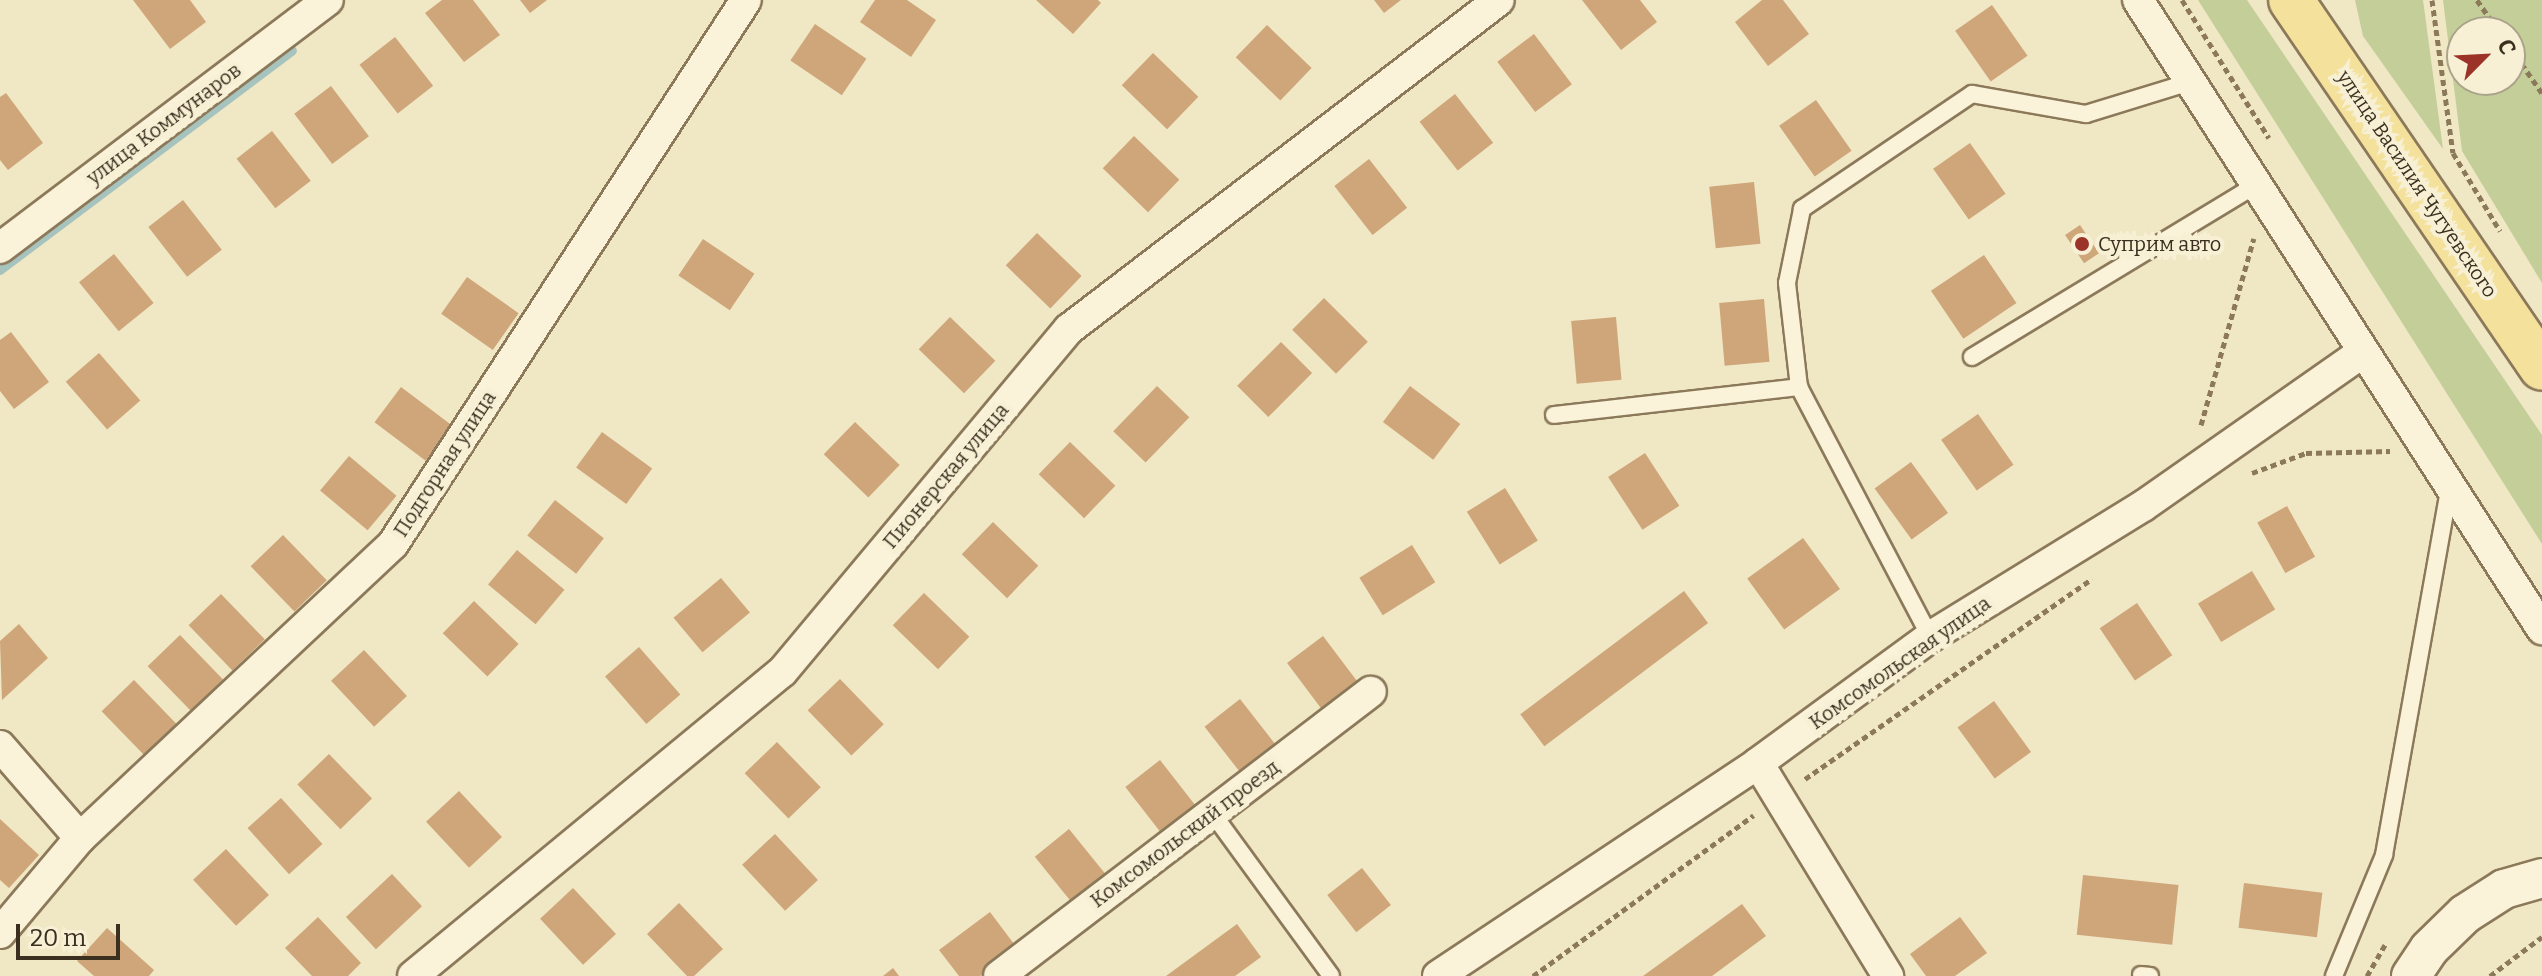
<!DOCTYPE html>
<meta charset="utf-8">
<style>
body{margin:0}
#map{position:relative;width:2542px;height:976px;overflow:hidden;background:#f0e7c5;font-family:Bitter,serif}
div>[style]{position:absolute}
.green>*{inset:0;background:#c3ce98}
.stream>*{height:10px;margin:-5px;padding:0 5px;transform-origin:5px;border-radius:5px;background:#a7c3be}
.building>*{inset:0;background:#cfa67a;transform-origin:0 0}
.path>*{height:5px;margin-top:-2.5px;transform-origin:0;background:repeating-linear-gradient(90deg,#8b795a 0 6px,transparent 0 10px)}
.roads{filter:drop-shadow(2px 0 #8b795a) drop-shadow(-2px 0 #8b795a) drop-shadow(0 2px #8b795a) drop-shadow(0 -2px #8b795a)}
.service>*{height:16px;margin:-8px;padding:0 8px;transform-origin:8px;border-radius:8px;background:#faf3d9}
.minor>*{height:30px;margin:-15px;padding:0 15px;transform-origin:15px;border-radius:15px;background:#faf3d9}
.tertiary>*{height:38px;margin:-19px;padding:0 19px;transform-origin:19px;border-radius:19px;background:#faf3d9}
.primary>*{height:44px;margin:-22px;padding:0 22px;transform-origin:22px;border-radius:22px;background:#f3e19c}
.dots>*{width:22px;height:22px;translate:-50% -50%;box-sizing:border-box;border:4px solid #f7f0d5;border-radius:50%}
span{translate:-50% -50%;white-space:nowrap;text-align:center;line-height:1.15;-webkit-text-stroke:8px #f7f0d5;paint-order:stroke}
.street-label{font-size:20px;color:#3b2f1f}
.poi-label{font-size:20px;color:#3b2f1f}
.left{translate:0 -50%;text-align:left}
.north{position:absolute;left:2446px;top:16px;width:80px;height:80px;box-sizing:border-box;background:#f7f0d5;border:2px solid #aca38c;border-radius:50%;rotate:66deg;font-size:22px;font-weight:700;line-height:32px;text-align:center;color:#3b2f1f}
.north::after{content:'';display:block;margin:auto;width:28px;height:36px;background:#9c3328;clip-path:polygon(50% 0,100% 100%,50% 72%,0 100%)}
.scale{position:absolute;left:16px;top:924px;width:104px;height:36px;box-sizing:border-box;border:4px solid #3b2f1f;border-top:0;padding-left:10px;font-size:24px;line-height:28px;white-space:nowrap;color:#3b2f1f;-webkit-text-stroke:6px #f7f0d5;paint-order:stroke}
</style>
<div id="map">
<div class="green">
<div style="clip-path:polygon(2198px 0,2247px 0,2542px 435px,2542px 544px)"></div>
<div style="clip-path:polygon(2355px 0,2423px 0,2443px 149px,2363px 36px)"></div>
<div style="clip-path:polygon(evenodd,2443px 0,2542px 0,2542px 283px,2462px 151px,2443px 0,2462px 32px,2510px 32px,2510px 80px,2462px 80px,2462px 32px)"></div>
</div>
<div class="stream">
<div style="left:0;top:270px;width:365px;rotate:-36.9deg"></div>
</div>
<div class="building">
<div style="clip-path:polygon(133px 0,190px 0,206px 22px,170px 49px)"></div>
<div style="clip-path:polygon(442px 0,473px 0,500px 35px,464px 62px,425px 13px)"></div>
<div style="clip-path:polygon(520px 0,547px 0,530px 13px)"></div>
<div style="clip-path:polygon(875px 0,907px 0,936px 20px,911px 57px,860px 22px)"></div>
<div style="clip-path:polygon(1036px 0,1098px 0,1101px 3px,1073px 34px)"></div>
<div style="clip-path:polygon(1374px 0,1401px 0,1384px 13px)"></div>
<div style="clip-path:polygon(1582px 0,1640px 0,1657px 22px,1621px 50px)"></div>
<div style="clip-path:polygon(1762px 0,1783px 0,1809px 34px,1768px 66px,1735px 22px)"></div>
<div style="left:1992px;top:5px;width:62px;height:45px;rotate:55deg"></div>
<div style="left:815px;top:24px;width:62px;height:44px;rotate:34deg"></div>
<div style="left:1267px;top:25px;width:62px;height:45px;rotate:44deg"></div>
<div style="left:1534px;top:34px;width:63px;height:46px;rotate:53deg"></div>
<div style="left:395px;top:37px;width:62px;height:45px;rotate:52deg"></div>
<div style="left:1153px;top:53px;width:63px;height:45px;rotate:44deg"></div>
<div style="left:331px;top:86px;width:63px;height:46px;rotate:53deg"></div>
<div style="clip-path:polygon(6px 93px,43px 143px,8px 170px,0 160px,0 97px)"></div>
<div style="left:1455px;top:94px;width:62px;height:45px;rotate:52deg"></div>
<div style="left:1816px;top:100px;width:62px;height:45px;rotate:55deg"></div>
<div style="left:272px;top:131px;width:63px;height:45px;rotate:52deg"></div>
<div style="left:1134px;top:136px;width:63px;height:45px;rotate:44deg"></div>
<div style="left:1970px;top:143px;width:62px;height:45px;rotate:55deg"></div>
<div style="left:1369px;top:159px;width:62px;height:44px;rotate:52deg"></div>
<div style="left:1754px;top:182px;width:62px;height:45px;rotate:84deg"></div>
<div style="left:183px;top:200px;width:63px;height:44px;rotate:52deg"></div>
<div style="left:2080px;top:225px;width:34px;height:18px;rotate:56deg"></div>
<div style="left:1037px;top:233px;width:62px;height:45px;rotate:44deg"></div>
<div style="left:703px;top:239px;width:62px;height:44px;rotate:34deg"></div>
<div style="left:114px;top:254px;width:63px;height:45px;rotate:51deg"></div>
<div style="left:1984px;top:255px;width:58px;height:64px;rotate:56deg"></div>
<div style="left:467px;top:277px;width:63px;height:45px;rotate:35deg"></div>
<div style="left:1324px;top:298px;width:62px;height:45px;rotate:45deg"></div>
<div style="left:1764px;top:299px;width:63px;height:45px;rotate:85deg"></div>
<div style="left:950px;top:317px;width:63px;height:45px;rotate:44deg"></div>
<div style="left:1616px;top:317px;width:63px;height:45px;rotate:85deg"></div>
<div style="clip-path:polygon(11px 332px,49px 382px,14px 409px,0 391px,0 340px)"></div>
<div style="left:1281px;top:342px;width:44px;height:62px;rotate:45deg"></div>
<div style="left:99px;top:353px;width:63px;height:44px;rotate:49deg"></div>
<div style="left:1157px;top:386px;width:45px;height:63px;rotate:44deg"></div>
<div style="left:1410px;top:386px;width:63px;height:45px;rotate:37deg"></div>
<div style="left:401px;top:387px;width:64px;height:44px;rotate:37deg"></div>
<div style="left:1978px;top:414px;width:62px;height:45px;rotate:55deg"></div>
<div style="left:855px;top:422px;width:62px;height:45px;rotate:44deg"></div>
<div style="left:602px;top:432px;width:62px;height:44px;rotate:36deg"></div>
<div style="left:1070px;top:442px;width:63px;height:45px;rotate:44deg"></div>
<div style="left:1645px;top:453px;width:63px;height:44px;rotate:57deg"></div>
<div style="left:349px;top:456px;width:62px;height:45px;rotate:40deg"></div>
<div style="left:1911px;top:462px;width:63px;height:45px;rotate:54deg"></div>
<div style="left:1505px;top:488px;width:62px;height:45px;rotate:58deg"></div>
<div style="left:555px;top:500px;width:62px;height:45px;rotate:38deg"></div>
<div style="left:2287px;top:506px;width:58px;height:34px;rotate:61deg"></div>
<div style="left:993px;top:522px;width:63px;height:45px;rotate:44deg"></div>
<div style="left:283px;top:535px;width:63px;height:45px;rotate:46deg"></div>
<div style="left:1803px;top:538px;width:63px;height:69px;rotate:54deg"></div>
<div style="left:1412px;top:545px;width:44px;height:62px;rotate:58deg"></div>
<div style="left:517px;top:550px;width:62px;height:45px;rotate:40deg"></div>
<div style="left:2252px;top:571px;width:45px;height:63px;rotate:59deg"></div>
<div style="left:721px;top:578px;width:45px;height:62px;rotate:50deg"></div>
<div style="left:1684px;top:591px;width:40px;height:205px;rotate:53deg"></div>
<div style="left:924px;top:593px;width:63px;height:45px;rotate:44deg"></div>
<div style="left:221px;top:594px;width:63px;height:45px;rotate:46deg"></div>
<div style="left:474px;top:601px;width:62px;height:45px;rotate:44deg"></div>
<div style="left:2137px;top:603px;width:63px;height:45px;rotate:56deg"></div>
<div style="clip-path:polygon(19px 624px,48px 658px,2px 700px,0 641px)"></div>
<div style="left:180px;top:635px;width:62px;height:45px;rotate:46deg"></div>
<div style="left:1323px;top:636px;width:63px;height:45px;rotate:53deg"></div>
<div style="left:639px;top:647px;width:63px;height:45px;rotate:49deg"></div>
<div style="left:364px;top:650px;width:63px;height:45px;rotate:47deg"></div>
<div style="left:840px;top:679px;width:63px;height:45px;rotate:46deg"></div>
<div style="left:134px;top:680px;width:62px;height:45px;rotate:46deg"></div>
<div style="left:1240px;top:699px;width:63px;height:45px;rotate:52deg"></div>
<div style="left:1994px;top:701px;width:63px;height:45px;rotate:54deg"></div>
<div style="left:777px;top:742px;width:63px;height:45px;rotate:46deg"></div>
<div style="left:329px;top:754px;width:62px;height:44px;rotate:46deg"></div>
<div style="left:1160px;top:760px;width:63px;height:44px;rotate:52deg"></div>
<div style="left:459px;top:791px;width:63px;height:45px;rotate:47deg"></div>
<div style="left:281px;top:798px;width:62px;height:45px;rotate:48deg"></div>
<div style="clip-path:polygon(0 819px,39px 855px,9px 888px,0 880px)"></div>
<div style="left:1069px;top:829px;width:63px;height:44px;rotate:51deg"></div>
<div style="left:775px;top:834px;width:63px;height:45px;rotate:47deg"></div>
<div style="left:226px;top:849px;width:63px;height:45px;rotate:47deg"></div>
<div style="left:1362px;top:868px;width:47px;height:44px;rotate:52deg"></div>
<div style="left:392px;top:874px;width:44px;height:63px;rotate:47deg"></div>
<div style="left:2083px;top:875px;width:96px;height:60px;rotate:6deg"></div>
<div style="left:2244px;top:883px;width:79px;height:45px;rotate:7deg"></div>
<div style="left:573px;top:888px;width:63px;height:45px;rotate:47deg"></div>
<div style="clip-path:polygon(679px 903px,723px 949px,694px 976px,687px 976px,647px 934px)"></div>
<div style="clip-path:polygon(1742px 904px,1766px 936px,1712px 976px,1643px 976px)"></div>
<div style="clip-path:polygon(990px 912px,1017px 948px,980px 976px,959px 976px,939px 950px)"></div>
<div style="clip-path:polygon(318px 917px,361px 963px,348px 976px,312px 976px,285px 948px)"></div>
<div style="clip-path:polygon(1960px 917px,1987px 953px,1955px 976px,1926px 976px,1910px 954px)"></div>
<div style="clip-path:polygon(1237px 924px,1261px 957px,1235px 976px,1166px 976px)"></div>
<div style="clip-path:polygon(107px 928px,154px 970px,149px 976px,94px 976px,77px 961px)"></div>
<div style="clip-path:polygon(893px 968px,899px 976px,883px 976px)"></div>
</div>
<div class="path">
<div style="left:2182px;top:0;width:163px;rotate:57.8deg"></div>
<div style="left:2432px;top:0;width:154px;rotate:82.2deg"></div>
<div style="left:2453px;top:153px;width:91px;rotate:58.9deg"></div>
<div style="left:2477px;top:0;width:39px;rotate:55deg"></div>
<div style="left:2510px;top:47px;width:56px;rotate:55.2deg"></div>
<div style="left:2201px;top:425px;width:194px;rotate:-74.2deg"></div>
<div style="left:2252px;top:473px;width:58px;rotate:-20.3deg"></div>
<div style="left:2306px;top:453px;width:84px;rotate:-1.4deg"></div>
<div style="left:1805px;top:779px;width:350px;rotate:-34.9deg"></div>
<div style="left:1533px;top:976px;width:273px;rotate:-36.1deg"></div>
<div style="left:2367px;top:976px;width:36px;rotate:-60deg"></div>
<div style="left:2490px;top:976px;width:65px;rotate:-36.9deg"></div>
</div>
<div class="roads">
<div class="service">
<div style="left:1972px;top:357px;width:330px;rotate:-31.2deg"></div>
<div style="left:1799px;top:387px;width:282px;rotate:62.3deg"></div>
<div style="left:1554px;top:415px;width:247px;rotate:-6.5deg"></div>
<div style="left:1799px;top:387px;width:105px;rotate:-96.6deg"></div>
<div style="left:1787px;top:283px;width:76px;rotate:-78.5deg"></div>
<div style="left:1802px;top:209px;width:205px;rotate:-34.1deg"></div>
<div style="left:1972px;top:94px;width:116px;rotate:10deg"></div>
<div style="left:2086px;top:114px;width:106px;rotate:-17.1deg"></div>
<div style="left:1213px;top:814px;width:200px;rotate:53.9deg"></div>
<div style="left:2141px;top:975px;width:9px;rotate:6deg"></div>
<div style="left:2334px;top:976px;width:131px;rotate:-67.5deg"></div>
<div style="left:2384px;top:855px;width:375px;rotate:-79.9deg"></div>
</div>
<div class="minor">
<div style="left:2138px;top:0;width:748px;rotate:57.29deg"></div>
<div style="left:0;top:248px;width:411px;rotate:-37.1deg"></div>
<div style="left:0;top:746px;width:122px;rotate:49deg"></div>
<div style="left:1758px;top:763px;width:250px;rotate:58.6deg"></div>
<div style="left:0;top:933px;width:124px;rotate:-49.9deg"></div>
<div style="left:80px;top:838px;width:429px;rotate:-43.2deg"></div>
<div style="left:393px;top:544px;width:648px;rotate:-57.02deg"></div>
<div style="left:413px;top:976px;width:478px;rotate:-39.5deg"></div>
<div style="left:782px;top:672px;width:447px;rotate:-50.1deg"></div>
<div style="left:1069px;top:329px;width:541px;rotate:-37.42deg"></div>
<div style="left:999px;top:976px;width:468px;rotate:-37.4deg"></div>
<div style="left:1438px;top:976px;width:384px;rotate:-33.6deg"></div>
<div style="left:1758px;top:763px;width:213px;rotate:-36.2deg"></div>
<div style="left:1930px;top:637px;width:250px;rotate:-31.6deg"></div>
<div style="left:2143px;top:506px;width:269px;rotate:-35deg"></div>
</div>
<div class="tertiary">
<div style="left:2411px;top:976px;width:32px;rotate:-56deg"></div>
<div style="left:2429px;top:949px;width:50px;rotate:-44.2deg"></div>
<div style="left:2465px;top:914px;width:46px;rotate:-32.7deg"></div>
<div style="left:2504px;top:889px;width:40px;rotate:-16deg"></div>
</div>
<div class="primary">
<div style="left:2291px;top:0;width:445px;rotate:55.7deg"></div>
</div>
</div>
<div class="dots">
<div style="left:2082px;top:244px;background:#9c3328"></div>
</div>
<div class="street-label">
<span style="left:164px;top:124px;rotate:-37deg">улица Коммунаров</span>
<span style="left:2417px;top:184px;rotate:56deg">улица Василия Чугуевского</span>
<span style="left:445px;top:464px;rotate:-57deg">Подгорная улица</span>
<span style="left:946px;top:476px;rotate:-50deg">Пионерская улица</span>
<span style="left:1900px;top:663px;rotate:-35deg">Комсомольская улица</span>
<span style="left:1185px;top:834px;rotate:-37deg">Комсомольский проезд</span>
</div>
<div class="poi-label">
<span class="left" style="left:2098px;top:244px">Суприм авто</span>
</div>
<div class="north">С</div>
<div class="scale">20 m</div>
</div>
